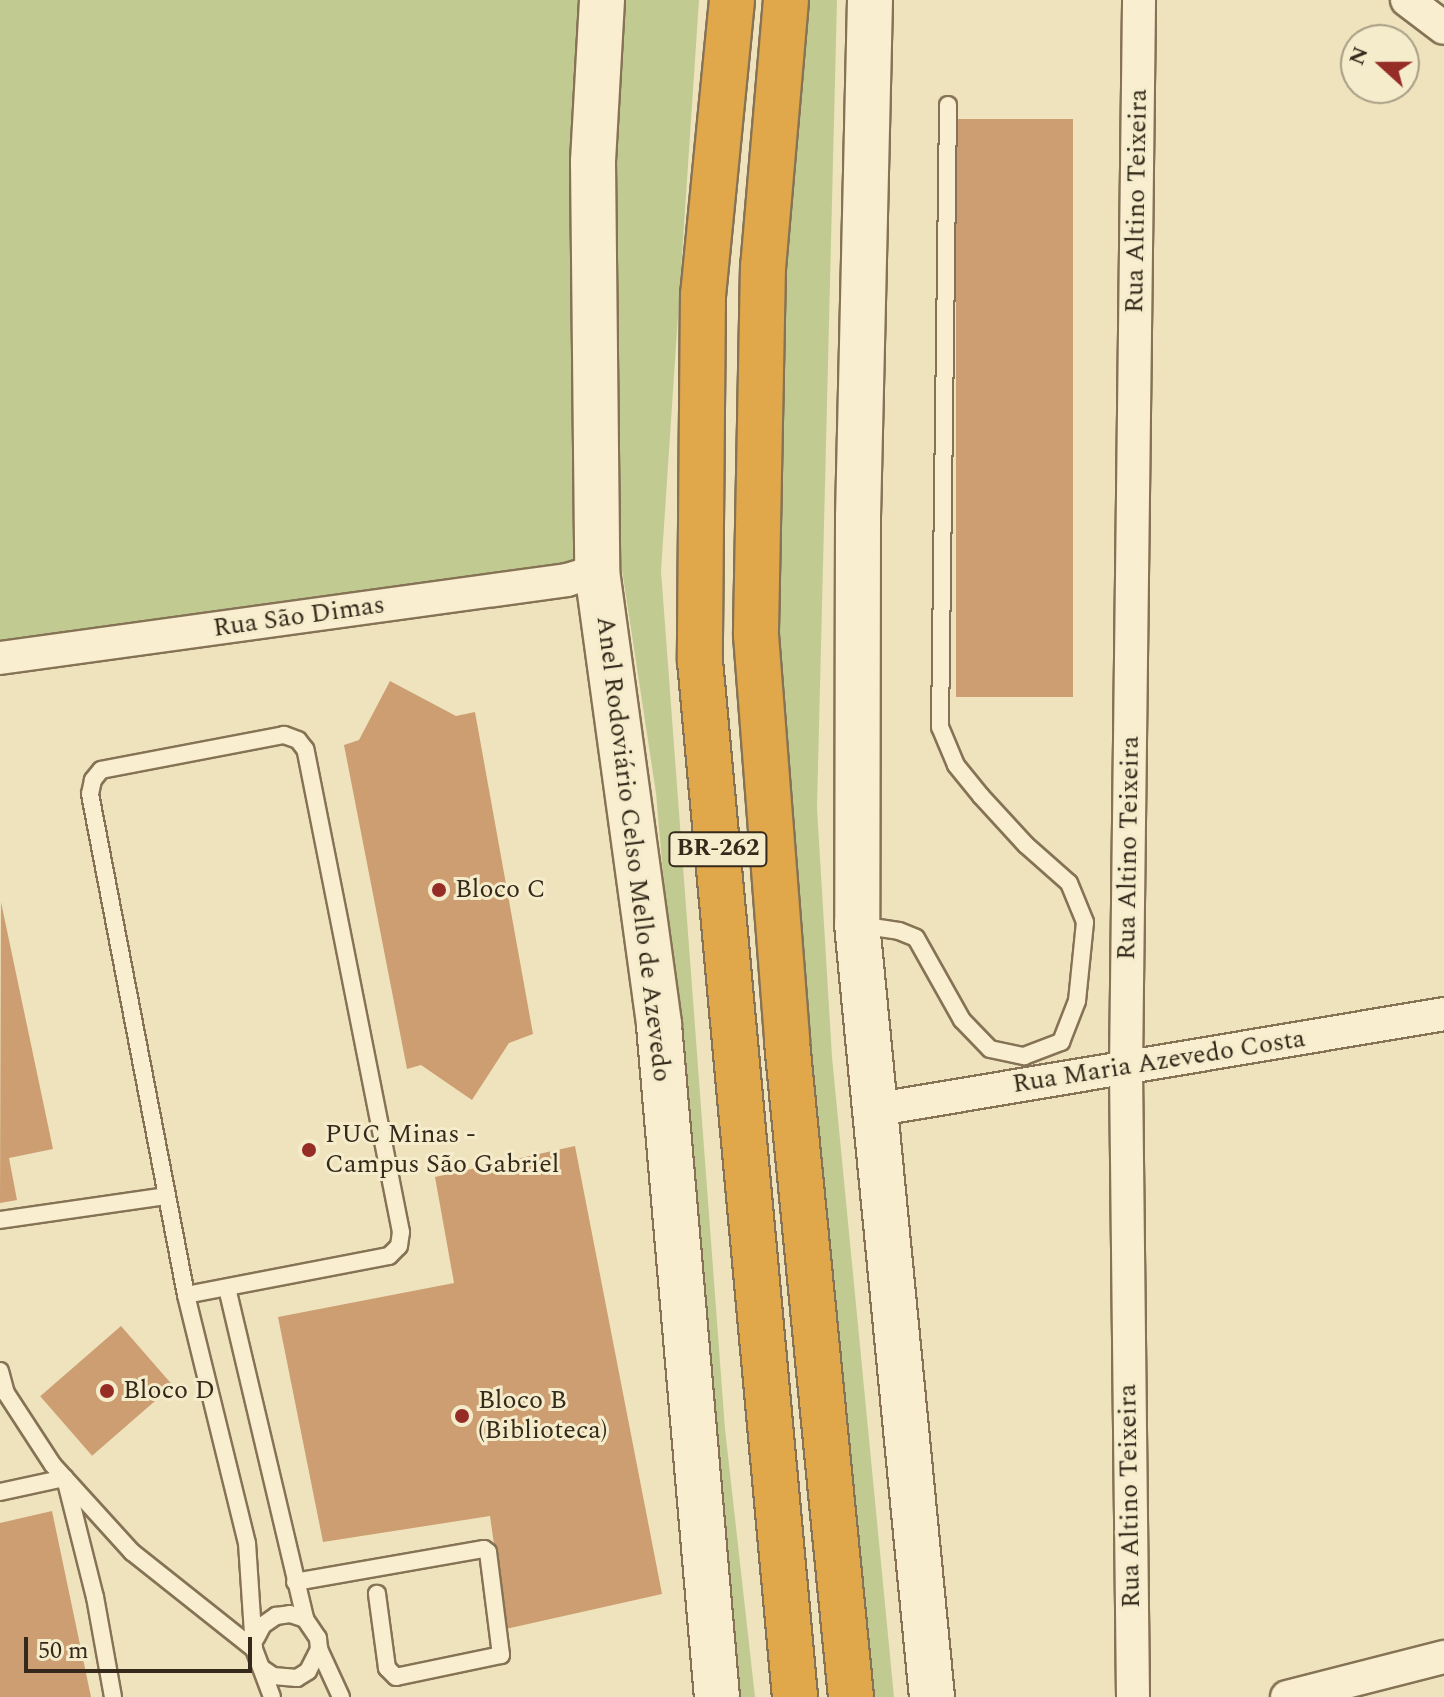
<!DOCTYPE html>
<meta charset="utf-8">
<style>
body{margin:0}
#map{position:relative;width:1444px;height:1697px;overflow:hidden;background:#eee3bd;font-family:Spectral,serif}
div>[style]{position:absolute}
.green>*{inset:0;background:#c1cb91}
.building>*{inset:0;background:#cd9e72;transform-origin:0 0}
.roads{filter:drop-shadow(2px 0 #867356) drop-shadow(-2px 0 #867356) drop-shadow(0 2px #867356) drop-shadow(0 -2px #867356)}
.service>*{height:16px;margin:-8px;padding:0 8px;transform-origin:8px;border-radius:8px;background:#f9efd0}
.minor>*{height:32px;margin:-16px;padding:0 16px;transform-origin:16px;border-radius:16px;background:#f9efd0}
.secondary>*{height:44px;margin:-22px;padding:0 22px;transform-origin:22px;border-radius:22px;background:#f9efd0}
.motorway>*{height:44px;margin:-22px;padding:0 22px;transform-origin:22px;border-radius:22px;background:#e0a84b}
.dots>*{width:22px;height:22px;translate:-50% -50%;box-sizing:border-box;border:4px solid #f5eccc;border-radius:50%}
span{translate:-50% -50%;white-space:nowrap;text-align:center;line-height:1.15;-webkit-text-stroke:6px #f5eccc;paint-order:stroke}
.shield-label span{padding:2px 6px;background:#f5eccc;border:2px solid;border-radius:6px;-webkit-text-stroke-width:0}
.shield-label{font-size:24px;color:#35291b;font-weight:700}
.street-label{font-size:26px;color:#35291b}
.poi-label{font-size:26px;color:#35291b}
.left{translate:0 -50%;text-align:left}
.north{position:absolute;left:1340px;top:24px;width:80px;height:80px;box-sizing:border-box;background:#f5eccc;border:2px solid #a89e85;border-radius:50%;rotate:291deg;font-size:22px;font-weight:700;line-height:32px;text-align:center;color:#35291b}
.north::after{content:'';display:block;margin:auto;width:28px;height:36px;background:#952c26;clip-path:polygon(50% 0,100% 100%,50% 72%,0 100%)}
.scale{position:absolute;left:24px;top:1637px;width:228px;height:36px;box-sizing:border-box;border:4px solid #35291b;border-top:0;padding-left:10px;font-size:24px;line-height:28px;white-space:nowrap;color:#35291b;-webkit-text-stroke:6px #f5eccc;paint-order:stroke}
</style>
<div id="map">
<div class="green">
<div style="clip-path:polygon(0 0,602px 0,597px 571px,0 658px)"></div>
<div style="clip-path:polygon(622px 0,699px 0,661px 571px,725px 1429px,755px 1697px,735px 1697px,733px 1682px,656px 793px,619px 550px,609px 207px)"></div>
<div style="clip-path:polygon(808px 0,837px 0,817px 808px,832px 1057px,894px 1697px,870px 1697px,790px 846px,774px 544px,787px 177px)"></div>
</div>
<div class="building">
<div style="left:956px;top:119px;width:117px;height:578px"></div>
<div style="clip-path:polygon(390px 681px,456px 716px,475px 712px,533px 1034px,509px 1043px,472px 1100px,421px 1065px,407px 1069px,344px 745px,359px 740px)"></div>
<div style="clip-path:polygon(1px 902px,53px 1149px,9px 1158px,17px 1200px,0 1203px)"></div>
<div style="clip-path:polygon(575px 1146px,662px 1594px,506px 1629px,490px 1516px,323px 1542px,278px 1317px,454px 1283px,435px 1177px)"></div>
<div style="left:121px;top:1326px;width:79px;height:107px;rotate:49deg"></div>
<div style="clip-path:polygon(52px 1511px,91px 1697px,0 1697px,0 1523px)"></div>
</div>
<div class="roads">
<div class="service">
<div style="left:859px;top:925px;width:40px;rotate:8.5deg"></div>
<div style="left:899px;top:931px;width:18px;rotate:22deg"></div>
<div style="left:916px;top:938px;width:94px;rotate:60.7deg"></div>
<div style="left:962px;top:1020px;width:40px;rotate:46deg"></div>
<div style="left:990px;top:1049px;width:35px;rotate:12deg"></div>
<div style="left:1024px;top:1056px;width:40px;rotate:-21deg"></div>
<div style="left:1061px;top:1042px;width:44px;rotate:-68.7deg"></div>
<div style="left:1077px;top:1001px;width:79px;rotate:-84.2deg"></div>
<div style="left:1085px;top:922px;width:42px;rotate:-112.3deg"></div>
<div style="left:1069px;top:883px;width:57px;rotate:-138.5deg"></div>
<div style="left:1026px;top:845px;width:67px;rotate:-132.6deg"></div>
<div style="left:981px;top:796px;width:40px;rotate:-129deg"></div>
<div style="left:956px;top:765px;width:41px;rotate:-112.8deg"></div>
<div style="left:940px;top:727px;width:622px;rotate:-89.26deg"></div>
<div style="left:0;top:1220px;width:168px;rotate:-8.2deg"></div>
<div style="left:227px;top:1288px;width:340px;rotate:76.7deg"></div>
<div style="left:186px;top:1295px;width:207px;rotate:-10.9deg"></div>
<div style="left:389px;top:1256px;width:14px;rotate:-45deg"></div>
<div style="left:399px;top:1246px;width:14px;rotate:-82deg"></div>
<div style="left:401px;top:1232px;width:492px;rotate:-101.2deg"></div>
<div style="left:305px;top:749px;width:11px;rotate:-128deg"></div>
<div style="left:298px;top:740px;width:15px;rotate:-160deg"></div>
<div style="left:284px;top:735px;width:186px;rotate:169.2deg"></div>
<div style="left:101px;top:770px;width:13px;rotate:129deg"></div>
<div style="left:93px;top:780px;width:14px;rotate:102deg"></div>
<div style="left:90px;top:794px;width:510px;rotate:79.15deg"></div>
<div style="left:186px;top:1295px;width:255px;rotate:76.2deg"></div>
<div style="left:247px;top:1543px;width:106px;rotate:86.2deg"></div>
<div style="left:254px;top:1649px;width:51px;rotate:69.4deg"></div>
<div style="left:0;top:1371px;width:23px;rotate:75deg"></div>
<div style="left:6px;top:1393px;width:86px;rotate:56.9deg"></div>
<div style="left:53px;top:1465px;width:118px;rotate:47.8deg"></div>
<div style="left:132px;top:1552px;width:156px;rotate:38.5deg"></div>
<div style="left:0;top:1492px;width:66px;rotate:-12.2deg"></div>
<div style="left:65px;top:1478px;width:123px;rotate:75.9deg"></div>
<div style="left:95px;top:1597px;width:102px;rotate:79.8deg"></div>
<div style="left:295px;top:1582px;width:192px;rotate:-9.9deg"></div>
<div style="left:484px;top:1549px;width:5px;rotate:37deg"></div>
<div style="left:488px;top:1552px;width:104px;rotate:82.8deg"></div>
<div style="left:501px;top:1655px;width:107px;rotate:168.2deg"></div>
<div style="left:396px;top:1677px;width:13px;rotate:-135deg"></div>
<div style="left:387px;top:1668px;width:75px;rotate:-97.7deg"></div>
<div style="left:256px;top:1638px;width:15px;rotate:-62deg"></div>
<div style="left:263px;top:1625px;width:16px;rotate:-35deg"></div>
<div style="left:276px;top:1616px;width:14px;rotate:-8deg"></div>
<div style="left:290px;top:1614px;width:16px;rotate:18deg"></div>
<div style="left:305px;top:1619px;width:23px;rotate:56deg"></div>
<div style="left:318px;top:1638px;width:11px;rotate:85deg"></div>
<div style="left:319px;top:1649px;width:53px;rotate:65.4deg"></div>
<div style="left:263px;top:1669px;width:12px;rotate:35deg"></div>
<div style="left:273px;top:1676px;width:24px;rotate:5deg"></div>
<div style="left:297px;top:1678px;width:13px;rotate:-32deg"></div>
<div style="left:308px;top:1671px;width:25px;rotate:-63deg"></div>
</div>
<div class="minor">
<div style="left:1407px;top:0;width:46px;rotate:37.1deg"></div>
<div style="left:0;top:658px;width:572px;rotate:-7.83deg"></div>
<div style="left:567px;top:580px;width:31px;rotate:-17deg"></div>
<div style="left:873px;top:1110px;width:579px;rotate:-9.54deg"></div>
<div style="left:1133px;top:1697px;width:629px;rotate:-90.64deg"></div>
<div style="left:1126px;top:1068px;width:1068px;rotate:-89.3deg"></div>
<div style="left:1287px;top:1697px;width:162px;rotate:-14.3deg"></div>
</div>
<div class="secondary">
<div style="left:602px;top:0;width:162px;rotate:93.2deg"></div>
<div style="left:593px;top:162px;width:409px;rotate:89.4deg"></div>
<div style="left:597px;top:571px;width:458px;rotate:82.2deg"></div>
<div style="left:659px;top:1025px;width:674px;rotate:85.07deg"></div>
<div style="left:870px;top:0;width:518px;rotate:91.33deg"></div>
<div style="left:858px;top:518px;width:406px;rotate:90.1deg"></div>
<div style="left:857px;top:924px;width:777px;rotate:84.46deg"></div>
</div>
<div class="motorway">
<div style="left:732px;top:0;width:295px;rotate:95.6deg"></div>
<div style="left:703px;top:294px;width:367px;rotate:90.5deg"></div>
<div style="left:700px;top:661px;width:1040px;rotate:84.76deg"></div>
<div style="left:786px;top:0;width:267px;rotate:94.9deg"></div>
<div style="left:763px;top:266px;width:369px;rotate:91.1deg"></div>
<div style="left:756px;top:635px;width:408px;rotate:85.6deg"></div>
<div style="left:787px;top:1042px;width:658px;rotate:84.42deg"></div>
</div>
</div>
<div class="dots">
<div style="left:439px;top:890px;background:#952c26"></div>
<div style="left:309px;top:1150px;background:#952c26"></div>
<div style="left:107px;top:1391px;background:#952c26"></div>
<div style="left:462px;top:1416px;background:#952c26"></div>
</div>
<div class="shield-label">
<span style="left:718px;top:849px">BR-262</span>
</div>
<div class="street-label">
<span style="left:1137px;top:201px;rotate:-89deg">Rua Altino Teixeira</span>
<span style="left:299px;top:617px;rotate:-8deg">Rua São Dimas</span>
<span style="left:1129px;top:848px;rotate:-89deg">Rua Altino Teixeira</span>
<span style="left:633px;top:849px;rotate:83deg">Anel Rodoviário Celso Mello de Azevedo</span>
<span style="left:1159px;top:1062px;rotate:-9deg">Rua Maria Azevedo Costa</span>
<span style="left:1130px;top:1496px;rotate:-91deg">Rua Altino Teixeira</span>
</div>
<div class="poi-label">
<span class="left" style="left:455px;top:890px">Bloco C</span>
<span class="left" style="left:325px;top:1150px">PUC Minas -<br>Campus São Gabriel</span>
<span class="left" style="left:123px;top:1391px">Bloco D</span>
<span class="left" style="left:478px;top:1416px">Bloco B<br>(Biblioteca)</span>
</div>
<div class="north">N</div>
<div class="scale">50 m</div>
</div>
